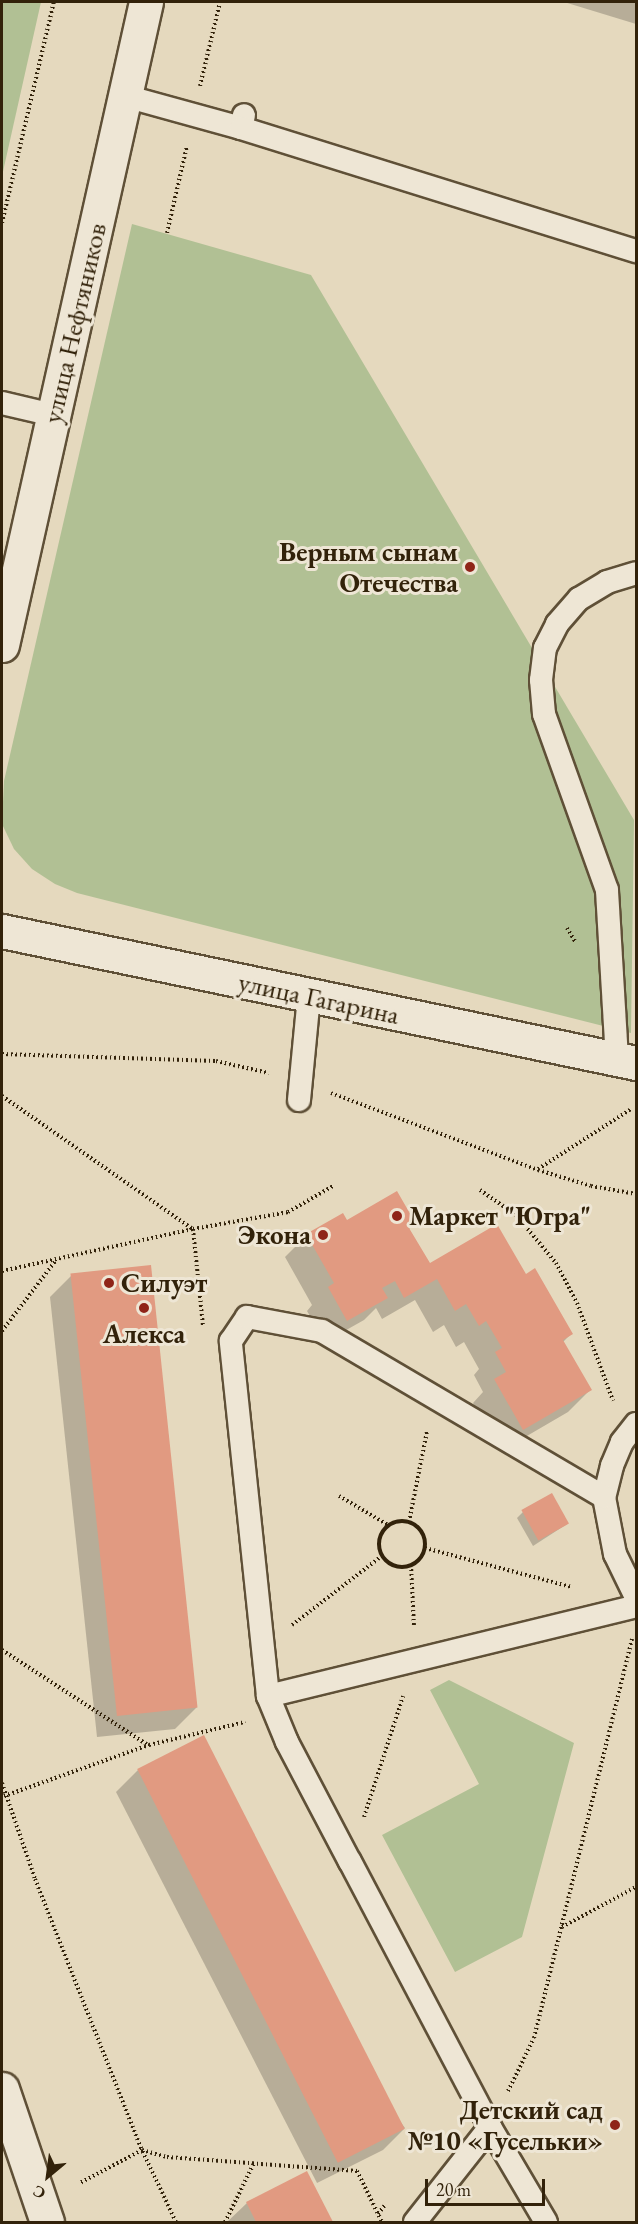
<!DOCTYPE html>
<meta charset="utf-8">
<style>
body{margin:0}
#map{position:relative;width:638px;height:2224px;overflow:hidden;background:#e5d9be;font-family:"EB Garamond",serif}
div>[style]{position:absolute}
.green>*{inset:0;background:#b1c094}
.shadow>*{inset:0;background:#0003}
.building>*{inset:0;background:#e19a81;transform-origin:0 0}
.path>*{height:4px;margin-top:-2px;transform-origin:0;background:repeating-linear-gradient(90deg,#32220a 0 1.5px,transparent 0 4.5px)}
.path>.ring{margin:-2px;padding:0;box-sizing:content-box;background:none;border:4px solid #32220a;border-radius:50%}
.roads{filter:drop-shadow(2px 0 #5f5037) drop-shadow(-2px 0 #5f5037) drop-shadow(0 2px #5f5037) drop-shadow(0 -2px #5f5037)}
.service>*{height:22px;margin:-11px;padding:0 11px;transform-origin:11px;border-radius:11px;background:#eee6d5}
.secondary>*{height:33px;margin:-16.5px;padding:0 16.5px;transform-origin:16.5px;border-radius:16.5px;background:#eee6d5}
.dots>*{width:16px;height:16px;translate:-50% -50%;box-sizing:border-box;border:3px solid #eee6d5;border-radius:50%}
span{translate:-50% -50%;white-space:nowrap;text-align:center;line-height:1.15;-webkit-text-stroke:6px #eee6d5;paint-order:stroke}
.street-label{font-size:27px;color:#32220a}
.poi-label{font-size:27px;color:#32220a;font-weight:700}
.right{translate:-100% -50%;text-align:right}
.left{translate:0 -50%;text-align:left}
.frame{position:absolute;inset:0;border:3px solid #32220a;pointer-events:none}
.north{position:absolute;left:18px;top:2146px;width:60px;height:60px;-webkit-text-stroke:4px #eee6d5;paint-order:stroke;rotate:209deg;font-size:16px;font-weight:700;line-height:24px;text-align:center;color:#32220a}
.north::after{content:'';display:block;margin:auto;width:21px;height:27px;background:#32220a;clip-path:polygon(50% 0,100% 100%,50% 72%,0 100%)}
.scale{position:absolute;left:425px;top:2179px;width:120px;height:27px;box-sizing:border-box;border:3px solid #32220a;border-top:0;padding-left:8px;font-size:18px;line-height:21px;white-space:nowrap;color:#32220a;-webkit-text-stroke:4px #eee6d5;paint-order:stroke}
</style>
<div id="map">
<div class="green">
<div style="clip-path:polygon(2px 2px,41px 2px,2px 176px)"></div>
<div style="clip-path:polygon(132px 224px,311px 275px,634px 820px,631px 1033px,77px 893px,55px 884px,32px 869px,14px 849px,2px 824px,4px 781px)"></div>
<div style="clip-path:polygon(449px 1680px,574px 1743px,522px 1937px,455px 1972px,382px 1835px,479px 1784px,430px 1690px)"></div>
</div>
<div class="shadow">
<div style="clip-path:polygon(564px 2px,636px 2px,636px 24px)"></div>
<div style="clip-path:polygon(347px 1222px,414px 1223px,409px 1229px,430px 1265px,525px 1276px,571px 1334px,563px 1342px,590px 1390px,568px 1412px,501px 1451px,473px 1403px,483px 1392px,474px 1375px,479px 1369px,464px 1342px,456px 1347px,444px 1325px,433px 1332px,415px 1300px,382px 1319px,376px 1308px,364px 1320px,325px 1342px,307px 1311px,312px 1305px,285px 1257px,307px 1235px)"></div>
<div style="clip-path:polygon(72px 1275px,197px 1707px,175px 1729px,97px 1737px,50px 1297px)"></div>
<div style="clip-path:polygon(523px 1512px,567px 1524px,533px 1546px,517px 1518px)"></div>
<div style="clip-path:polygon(138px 1770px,405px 2128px,383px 2150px,317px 2183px,116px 1792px)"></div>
<div style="clip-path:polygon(306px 2173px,332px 2222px,227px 2222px,247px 2203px)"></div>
</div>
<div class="building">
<div style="clip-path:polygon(397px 1191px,416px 1224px,409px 1228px,430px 1263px,497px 1224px,526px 1274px,535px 1268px,573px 1334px,563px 1340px,592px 1390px,523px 1430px,494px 1379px,506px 1372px,495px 1352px,502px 1348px,486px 1321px,479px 1326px,466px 1304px,455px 1311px,437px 1279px,404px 1298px,395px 1281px,382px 1288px,388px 1298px,347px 1321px,328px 1287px,334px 1283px,306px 1234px,343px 1213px,347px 1220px)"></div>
<div style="left:151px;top:1265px;width:445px;height:81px;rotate:84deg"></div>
<div style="left:552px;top:1493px;width:35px;height:35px;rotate:61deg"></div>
<div style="left:204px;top:1735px;width:442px;height:75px;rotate:63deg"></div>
<div style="clip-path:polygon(307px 2171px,333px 2222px,256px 2222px,246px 2202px)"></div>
</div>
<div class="path">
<div style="left:200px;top:86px;width:86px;rotate:-76.6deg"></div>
<div style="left:2px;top:223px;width:227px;rotate:-76.8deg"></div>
<div style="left:167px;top:233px;width:89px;rotate:-77.1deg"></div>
<div style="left:567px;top:928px;width:17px;rotate:59deg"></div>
<div style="left:2px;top:1054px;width:214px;rotate:1.9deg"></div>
<div style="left:216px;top:1061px;width:54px;rotate:12.8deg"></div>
<div style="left:331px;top:1093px;width:221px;rotate:20.4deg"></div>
<div style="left:538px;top:1170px;width:55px;rotate:16.8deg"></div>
<div style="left:591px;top:1186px;width:46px;rotate:10.1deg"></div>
<div style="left:2px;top:1096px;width:233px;rotate:34.9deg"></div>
<div style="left:193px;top:1229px;width:97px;rotate:84.1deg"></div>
<div style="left:538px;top:1169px;width:111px;rotate:-32.8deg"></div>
<div style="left:480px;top:1190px;width:44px;rotate:34.8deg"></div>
<div style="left:516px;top:1215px;width:62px;rotate:50.2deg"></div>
<div style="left:556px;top:1263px;width:45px;rotate:62.3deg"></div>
<div style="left:577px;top:1303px;width:104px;rotate:69.8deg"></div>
<div style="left:2px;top:1271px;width:196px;rotate:-12.4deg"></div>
<div style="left:193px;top:1229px;width:97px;rotate:-10.1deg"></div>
<div style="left:288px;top:1212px;width:52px;rotate:-30deg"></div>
<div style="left:2px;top:1331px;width:89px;rotate:-52.7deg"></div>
<div style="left:339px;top:1496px;width:57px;rotate:30.6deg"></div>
<div class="ring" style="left:379px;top:1521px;width:42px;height:42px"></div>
<div style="left:409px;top:1522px;width:93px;rotate:-78.8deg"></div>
<div style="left:425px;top:1548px;width:152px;rotate:14.9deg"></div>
<div style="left:411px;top:1565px;width:62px;rotate:87.2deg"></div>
<div style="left:292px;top:1625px;width:113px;rotate:-37.5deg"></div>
<div style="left:2px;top:1650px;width:174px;rotate:33.1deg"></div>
<div style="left:2px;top:1783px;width:102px;rotate:71deg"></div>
<div style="left:35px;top:1879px;width:291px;rotate:68.5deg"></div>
<div style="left:142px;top:2150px;width:70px;rotate:152deg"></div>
<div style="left:4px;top:1796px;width:154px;rotate:-19.4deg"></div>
<div style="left:149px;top:1745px;width:99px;rotate:-13.5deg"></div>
<div style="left:364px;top:1817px;width:127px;rotate:-72.1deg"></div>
<div style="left:562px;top:1927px;width:84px;rotate:-28.4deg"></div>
<div style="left:508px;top:2091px;width:59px;rotate:-63.9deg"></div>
<div style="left:534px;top:2038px;width:411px;rotate:-76.2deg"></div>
<div style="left:378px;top:2214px;width:11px;rotate:-52deg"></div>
<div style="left:176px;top:2222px;width:80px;rotate:-115.3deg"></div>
<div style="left:142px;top:2150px;width:26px;rotate:16deg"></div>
<div style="left:167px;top:2157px;width:191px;rotate:4.2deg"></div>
<div style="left:357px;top:2171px;width:57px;rotate:63.9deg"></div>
<div style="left:225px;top:2222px;width:66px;rotate:-63.8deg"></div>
</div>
<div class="roads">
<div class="service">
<div style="left:125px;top:96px;width:120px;rotate:15.4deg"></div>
<div style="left:241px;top:128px;width:13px;rotate:-77deg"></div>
<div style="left:241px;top:128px;width:414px;rotate:17.3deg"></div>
<div style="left:2px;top:403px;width:52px;rotate:13.2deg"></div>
<div style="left:617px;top:1059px;width:169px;rotate:-93.4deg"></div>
<div style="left:607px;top:890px;width:187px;rotate:-109.7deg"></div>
<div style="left:544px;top:714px;width:34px;rotate:-95deg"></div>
<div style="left:541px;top:680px;width:32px;rotate:-83deg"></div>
<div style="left:545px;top:648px;width:27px;rotate:-63deg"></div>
<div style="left:557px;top:624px;width:33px;rotate:-49deg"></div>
<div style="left:579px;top:599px;width:33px;rotate:-31deg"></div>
<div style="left:607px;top:582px;width:30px;rotate:-17deg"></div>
<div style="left:299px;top:1100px;width:104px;rotate:-84.5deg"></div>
<div style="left:636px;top:1424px;width:23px;rotate:128deg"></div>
<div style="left:622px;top:1442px;width:26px;rotate:113deg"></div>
<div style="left:612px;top:1466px;width:32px;rotate:104deg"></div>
<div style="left:604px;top:1497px;width:58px;rotate:79.1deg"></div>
<div style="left:615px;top:1554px;width:48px;rotate:64deg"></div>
<div style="left:268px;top:1696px;width:379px;rotate:-13.7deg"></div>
<div style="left:415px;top:2222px;width:121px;rotate:-51.7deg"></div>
<div style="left:546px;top:2222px;width:110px;rotate:-120.5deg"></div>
<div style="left:490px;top:2127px;width:300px;rotate:-117.8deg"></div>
<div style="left:350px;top:1862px;width:136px;rotate:-117.7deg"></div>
<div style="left:287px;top:1742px;width:50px;rotate:-112.4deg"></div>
<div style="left:268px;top:1696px;width:357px;rotate:-96deg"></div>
<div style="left:231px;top:1341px;width:29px;rotate:-56deg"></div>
<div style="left:247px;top:1317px;width:76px;rotate:10.6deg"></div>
<div style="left:322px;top:1331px;width:327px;rotate:30.5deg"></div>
</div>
<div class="secondary">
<div style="left:2px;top:645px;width:659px;rotate:-77.38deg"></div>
<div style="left:2px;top:931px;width:648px;rotate:11.76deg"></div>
<div style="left:2px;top:2089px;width:140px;rotate:71.3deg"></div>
</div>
</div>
<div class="dots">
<div style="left:470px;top:567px;background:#8f2418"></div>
<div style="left:397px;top:1216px;background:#8f2418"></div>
<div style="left:323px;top:1235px;background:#8f2418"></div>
<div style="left:109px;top:1283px;background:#8f2418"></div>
<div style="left:144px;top:1308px;background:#8f2418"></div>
<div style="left:615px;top:2125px;background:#8f2418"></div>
</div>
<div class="street-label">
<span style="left:74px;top:323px;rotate:-77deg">улица Нефтяников</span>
<span style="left:319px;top:998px;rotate:12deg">улица Гагарина</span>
</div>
<div class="poi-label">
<span class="right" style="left:458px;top:567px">Верным сынам<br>Отечества</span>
<span class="left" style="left:409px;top:1216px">Маркет "Югра"</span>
<span class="right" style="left:311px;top:1235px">Экона</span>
<span class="left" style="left:121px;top:1283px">Силуэт</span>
<span style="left:144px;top:1334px">Алекса</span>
<span class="right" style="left:603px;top:2125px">Детский сад<br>№10 «Гусельки»</span>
</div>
<div class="frame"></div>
<div class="north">С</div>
<div class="scale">20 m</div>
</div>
